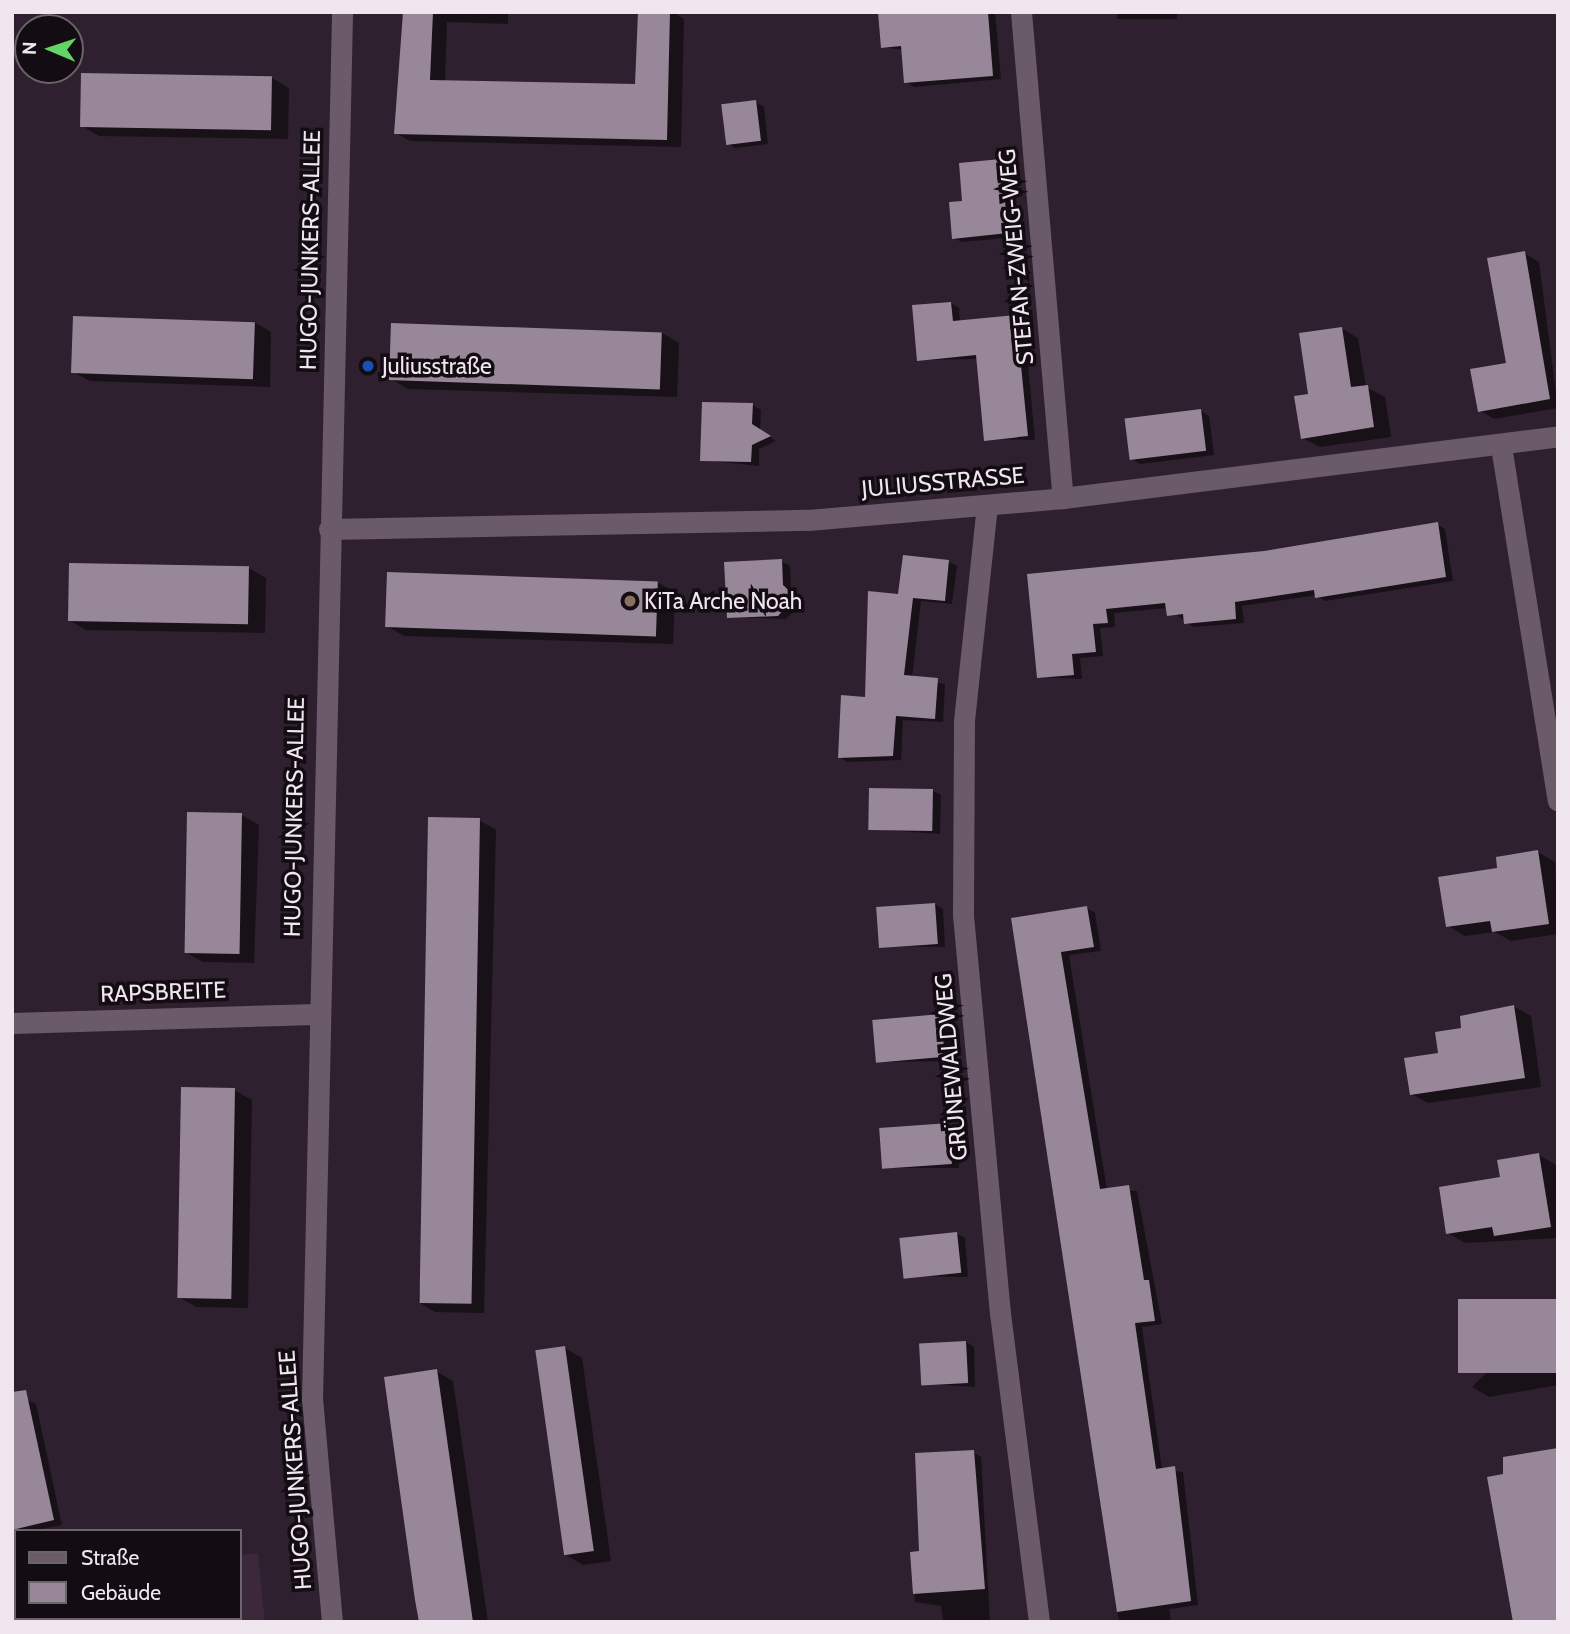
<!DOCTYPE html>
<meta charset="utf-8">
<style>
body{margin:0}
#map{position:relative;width:1570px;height:1634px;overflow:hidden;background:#2e202e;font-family:Cabin,sans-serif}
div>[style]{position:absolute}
.built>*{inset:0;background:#3b283a}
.shadow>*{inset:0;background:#0007;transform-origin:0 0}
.building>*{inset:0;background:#988798;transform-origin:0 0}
.minor>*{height:21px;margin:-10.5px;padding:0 10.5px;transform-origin:10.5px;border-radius:10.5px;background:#6a5a6a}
.dots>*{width:19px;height:19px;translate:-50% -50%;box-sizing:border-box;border:4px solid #130d13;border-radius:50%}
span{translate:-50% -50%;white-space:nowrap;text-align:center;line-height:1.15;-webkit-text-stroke:7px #130d13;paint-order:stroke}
.street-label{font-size:23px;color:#efe6ef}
.poi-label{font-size:23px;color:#efe6ef}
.left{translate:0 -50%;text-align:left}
.frame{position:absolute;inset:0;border:14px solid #efe6ef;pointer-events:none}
.legend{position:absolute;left:14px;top:1529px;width:228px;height:91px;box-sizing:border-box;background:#130d13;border:2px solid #6b646b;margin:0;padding:9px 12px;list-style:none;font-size:21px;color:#efe6ef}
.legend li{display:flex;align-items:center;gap:14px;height:35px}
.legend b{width:35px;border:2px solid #6b646b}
.north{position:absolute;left:14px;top:14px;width:70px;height:70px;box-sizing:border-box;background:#130d13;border:2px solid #6b646b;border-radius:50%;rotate:272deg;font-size:19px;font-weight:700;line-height:28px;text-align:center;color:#efe6ef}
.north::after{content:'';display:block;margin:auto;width:24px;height:32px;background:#65d467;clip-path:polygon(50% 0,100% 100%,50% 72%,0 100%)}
</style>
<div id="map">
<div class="built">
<div style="clip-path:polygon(258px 1553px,265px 1622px,12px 1622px,16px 1584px,16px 1618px,240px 1618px,240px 1555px)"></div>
</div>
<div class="shadow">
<div style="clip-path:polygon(404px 12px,508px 12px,508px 24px,447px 22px,445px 82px,637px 86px,639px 12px,672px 12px,684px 19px,681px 147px,410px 141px,396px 133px)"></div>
<div style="clip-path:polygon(903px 12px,995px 12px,1001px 79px,914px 87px,906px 82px,903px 50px,883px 47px)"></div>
<div style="left:1117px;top:12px;width:60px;height:7px"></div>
<div style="clip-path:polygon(272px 78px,289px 88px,288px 139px,99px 136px,82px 126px)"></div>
<div style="clip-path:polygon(756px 102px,764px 107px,768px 144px,735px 148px,727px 143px)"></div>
<div style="clip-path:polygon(1001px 161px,1009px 165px,1016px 237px,962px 242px,954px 238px)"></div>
<div style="clip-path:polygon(1524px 253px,1539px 262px,1558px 408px,1494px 419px,1479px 410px,1508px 364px)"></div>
<div style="clip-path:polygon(951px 303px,959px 308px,960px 322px,1024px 321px,1035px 440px,985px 439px,978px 359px,919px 360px)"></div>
<div style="clip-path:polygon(254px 322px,271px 332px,270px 387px,90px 381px,73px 372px)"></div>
<div style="clip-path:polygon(1341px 328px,1358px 338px,1366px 387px,1385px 397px,1391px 437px,1320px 447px,1302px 438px)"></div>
<div style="clip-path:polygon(662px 333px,679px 343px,677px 397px,408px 389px,391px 379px)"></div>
<div style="clip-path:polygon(753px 405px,761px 410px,760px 430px,776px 441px,759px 449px,759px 466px,701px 460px)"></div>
<div style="clip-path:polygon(1201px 411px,1209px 416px,1214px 455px,1140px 464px,1132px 459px)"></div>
<div style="clip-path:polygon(1437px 524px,1445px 529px,1453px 581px,1325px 601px,1317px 595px,1242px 606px,1244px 623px,1193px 627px,1168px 608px,1114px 613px,1115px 627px,1100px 628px,1103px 656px,1080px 658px,1082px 679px,1038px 677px,1028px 575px,1264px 553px)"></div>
<div style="clip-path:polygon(781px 561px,790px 566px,791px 591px,803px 602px,786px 619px,729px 617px)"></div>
<div style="clip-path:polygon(949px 562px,957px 566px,952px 604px,921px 601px,912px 678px,945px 684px,943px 722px,903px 720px,901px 760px,847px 762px,839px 757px,867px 699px,900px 596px)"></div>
<div style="clip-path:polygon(249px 568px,266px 578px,265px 633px,86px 630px,69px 620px)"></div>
<div style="clip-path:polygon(657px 582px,675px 592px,673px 644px,404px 636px,387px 626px)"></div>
<div style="clip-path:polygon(933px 791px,941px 795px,940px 834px,870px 829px)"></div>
<div style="clip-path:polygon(241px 815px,259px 825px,254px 963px,203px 962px,185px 952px)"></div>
<div style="clip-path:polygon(479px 820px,496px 830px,484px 1313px,435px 1312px,418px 1302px)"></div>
<div style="clip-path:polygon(1538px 852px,1555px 862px,1558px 934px,1511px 941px,1495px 932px,1465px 936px,1448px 926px,1499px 869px)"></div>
<div style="clip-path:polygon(935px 904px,943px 909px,945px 947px,880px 946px)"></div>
<div style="clip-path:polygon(1087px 908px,1095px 913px,1101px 951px,1069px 955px,1107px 1190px,1137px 1191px,1162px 1324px,1142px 1327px,1162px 1469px,1183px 1472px,1198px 1605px,1169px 1609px,1171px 1622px,1119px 1622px,1013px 919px)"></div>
<div style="clip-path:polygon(1514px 1007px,1531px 1016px,1541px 1087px,1428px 1103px,1411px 1094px,1463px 1030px)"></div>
<div style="clip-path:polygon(941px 1016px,949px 1020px,953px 1061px,877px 1062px)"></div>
<div style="clip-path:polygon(234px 1090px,252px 1100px,248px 1308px,196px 1307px,179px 1297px)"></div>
<div style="clip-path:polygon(949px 1125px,957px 1130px,959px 1168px,884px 1168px)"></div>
<div style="clip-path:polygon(1539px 1155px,1556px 1165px,1558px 1238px,1465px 1243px,1448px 1233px,1502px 1178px)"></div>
<div style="clip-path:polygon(957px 1234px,965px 1238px,968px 1277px,903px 1276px)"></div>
<div style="clip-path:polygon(1558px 1301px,1558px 1385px,1489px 1397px,1472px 1387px)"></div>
<div style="clip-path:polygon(966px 1342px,974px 1347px,975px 1387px,923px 1384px)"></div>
<div style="clip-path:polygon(565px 1348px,582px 1358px,611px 1561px,583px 1565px,566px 1555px)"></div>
<div style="clip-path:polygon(436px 1371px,453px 1381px,488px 1622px,421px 1622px)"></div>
<div style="clip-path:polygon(27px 1400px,36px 1404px,62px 1525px,12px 1535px,12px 1403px)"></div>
<div style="clip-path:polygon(973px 1452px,981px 1457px,990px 1622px,943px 1622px,941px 1606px,915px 1602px,912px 1554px,921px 1553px)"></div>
<div style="clip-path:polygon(58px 1618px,134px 1618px,134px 1622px,38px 1622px)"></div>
</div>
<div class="building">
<div style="clip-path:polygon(403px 12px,433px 12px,430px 80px,635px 84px,638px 12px,670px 12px,667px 140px,394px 134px)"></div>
<div style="clip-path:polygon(878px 12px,988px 12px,993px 76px,904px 83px,901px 46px,881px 48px)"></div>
<div style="left:81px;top:73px;width:191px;height:54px;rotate:1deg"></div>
<div style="left:756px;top:100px;width:41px;height:35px;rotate:83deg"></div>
<div style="clip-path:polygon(1001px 159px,1008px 233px,952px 239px,949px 202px,962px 201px,959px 163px)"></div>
<div style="clip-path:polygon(1525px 251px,1550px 399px,1478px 412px,1470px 369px,1506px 363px,1487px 258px)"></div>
<div style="clip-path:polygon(951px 302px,953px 321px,1016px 315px,1028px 436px,984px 441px,976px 355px,917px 361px,912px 305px)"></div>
<div style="left:73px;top:316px;width:182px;height:57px;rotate:2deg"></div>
<div style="left:391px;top:323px;width:271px;height:57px;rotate:2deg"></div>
<div style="clip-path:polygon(1342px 327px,1351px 387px,1368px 385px,1374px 427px,1301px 439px,1294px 396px,1308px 394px,1299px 333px)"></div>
<div style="clip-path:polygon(702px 402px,753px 403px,752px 424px,771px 436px,752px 445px,751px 462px,700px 461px)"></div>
<div style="left:1201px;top:409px;width:42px;height:77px;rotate:83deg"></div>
<div style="clip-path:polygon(1438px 522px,1446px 577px,1315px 598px,1314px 590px,1235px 602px,1236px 619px,1184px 624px,1183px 614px,1167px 616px,1165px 603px,1106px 609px,1108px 623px,1093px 624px,1096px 652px,1072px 654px,1074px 675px,1037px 678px,1027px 574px,1264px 551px)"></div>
<div style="clip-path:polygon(903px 555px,949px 560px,945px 601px,913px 598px,904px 675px,938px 678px,935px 719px,896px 716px,893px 756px,838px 758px,841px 695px,865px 697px,868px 591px,898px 594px)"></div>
<div style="clip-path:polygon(782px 559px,783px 585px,796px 597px,778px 616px,727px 618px,724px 562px)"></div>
<div style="left:69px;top:563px;width:180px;height:58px;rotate:1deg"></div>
<div style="left:387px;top:572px;width:271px;height:55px;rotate:2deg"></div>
<div style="left:869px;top:788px;width:64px;height:42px;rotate:1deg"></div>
<div style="left:187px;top:812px;width:55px;height:141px;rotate:1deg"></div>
<div style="left:428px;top:817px;width:52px;height:486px;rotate:1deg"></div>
<div style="clip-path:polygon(1538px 850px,1549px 924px,1492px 932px,1490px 921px,1446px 927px,1438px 877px,1497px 868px,1496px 857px)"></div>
<div style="left:935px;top:903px;width:41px;height:59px;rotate:86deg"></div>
<div style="clip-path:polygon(1087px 906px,1094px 947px,1061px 952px,1100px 1189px,1129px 1185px,1144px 1280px,1149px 1280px,1155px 1321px,1135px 1323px,1156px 1469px,1175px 1466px,1191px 1601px,1117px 1612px,1011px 918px)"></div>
<div style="clip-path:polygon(1514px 1005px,1525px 1078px,1410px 1095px,1404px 1058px,1438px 1053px,1435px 1032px,1461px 1028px,1460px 1016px)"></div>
<div style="left:941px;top:1014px;width:43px;height:69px;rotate:85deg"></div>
<div style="left:181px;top:1087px;width:54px;height:211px;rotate:1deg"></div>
<div style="left:949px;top:1123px;width:41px;height:70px;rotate:86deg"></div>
<div style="clip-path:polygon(1539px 1153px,1551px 1227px,1494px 1236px,1492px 1227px,1446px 1234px,1439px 1187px,1500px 1177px,1497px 1160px)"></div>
<div style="left:957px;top:1232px;width:41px;height:58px;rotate:84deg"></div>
<div style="left:1558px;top:1299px;width:74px;height:100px;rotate:90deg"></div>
<div style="left:966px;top:1341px;width:42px;height:47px;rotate:87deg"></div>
<div style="left:565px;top:1346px;width:207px;height:30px;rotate:82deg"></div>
<div style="clip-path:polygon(437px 1369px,473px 1622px,419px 1622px,415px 1600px,384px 1377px)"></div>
<div style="clip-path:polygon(26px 1390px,54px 1520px,12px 1530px,12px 1392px)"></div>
<div style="clip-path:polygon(1558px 1448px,1558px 1622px,1513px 1622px,1487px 1477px,1503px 1474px,1503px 1457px)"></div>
<div style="clip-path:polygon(974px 1450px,985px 1589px,913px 1594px,910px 1552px,919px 1551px,915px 1453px)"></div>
</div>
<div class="minor">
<div style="left:1021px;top:12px;width:488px;rotate:85.1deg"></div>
<div style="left:1501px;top:446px;width:359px;rotate:80.9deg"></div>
<div style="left:987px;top:505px;width:218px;rotate:96.1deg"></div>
<div style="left:964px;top:722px;width:193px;rotate:90.3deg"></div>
<div style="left:963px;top:915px;width:400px;rotate:84.7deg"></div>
<div style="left:1000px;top:1313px;width:311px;rotate:82.8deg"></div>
<div style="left:329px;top:529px;width:479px;rotate:-1.1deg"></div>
<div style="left:808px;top:520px;width:256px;rotate:-4.9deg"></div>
<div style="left:1063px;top:498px;width:499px;rotate:-7.1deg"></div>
<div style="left:12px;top:1023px;width:304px;rotate:-1.7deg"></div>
<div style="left:332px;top:1622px;width:223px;rotate:-95.1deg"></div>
<div style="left:312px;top:1400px;width:1388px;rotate:-88.76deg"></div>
</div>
<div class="dots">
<div style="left:368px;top:366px;background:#1a4fb4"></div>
<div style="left:630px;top:601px;background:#8d6e63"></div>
</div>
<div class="street-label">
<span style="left:310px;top:250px;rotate:-89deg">HUGO-JUNKERS-ALLEE</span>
<span style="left:1016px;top:257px;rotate:-95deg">STEFAN-ZWEIG-WEG</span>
<span style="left:943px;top:482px;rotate:-5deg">JULIUSSTRASSE</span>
<span style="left:294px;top:817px;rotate:-89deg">HUGO-JUNKERS-ALLEE</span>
<span style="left:163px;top:992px;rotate:-2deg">RAPSBREITE</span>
<span style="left:951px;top:1067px;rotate:-95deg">GRÜNEWALDWEG</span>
<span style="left:295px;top:1470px;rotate:-94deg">HUGO-JUNKERS-ALLEE</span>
</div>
<div class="poi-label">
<span class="left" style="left:382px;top:366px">Juliusstraße</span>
<span class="left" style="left:644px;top:601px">KiTa Arche Noah</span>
</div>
<div class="frame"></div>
<ul class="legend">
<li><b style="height:9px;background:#6a5a6a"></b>Straße</li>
<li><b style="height:19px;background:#988798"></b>Gebäude</li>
</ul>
<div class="north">N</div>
</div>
